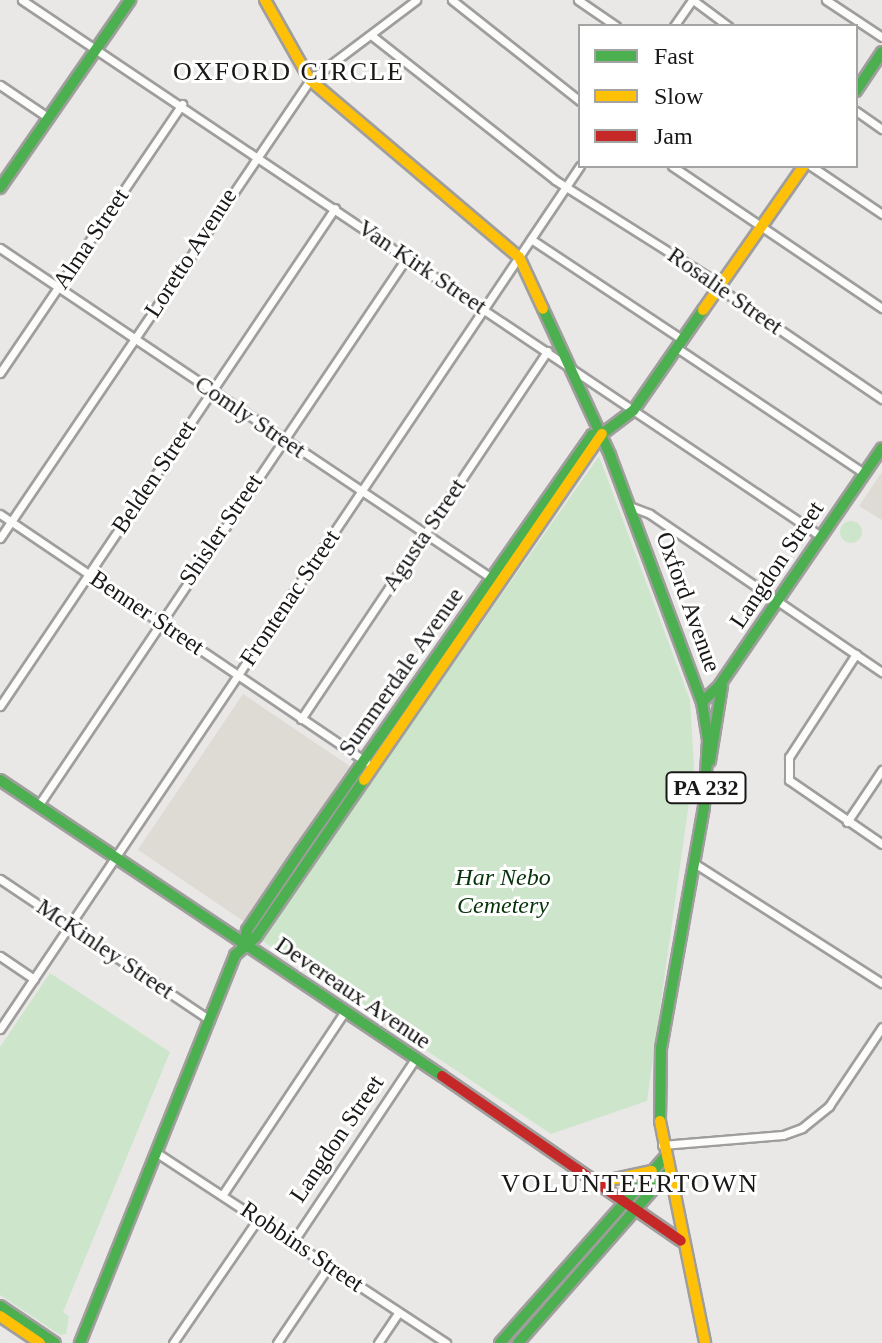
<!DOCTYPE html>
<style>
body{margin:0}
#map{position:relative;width:882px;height:1343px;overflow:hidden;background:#e9e8e6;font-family:"Times New Roman",serif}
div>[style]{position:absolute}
.built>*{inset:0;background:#dedad4;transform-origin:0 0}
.green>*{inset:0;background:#cde6cb}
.round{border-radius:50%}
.roads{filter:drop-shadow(2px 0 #9f9e9d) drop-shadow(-2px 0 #9f9e9d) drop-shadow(0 2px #9f9e9d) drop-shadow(0 -2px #9f9e9d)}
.street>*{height:7px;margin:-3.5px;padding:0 3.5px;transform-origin:3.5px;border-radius:3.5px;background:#fcfcfb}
.fast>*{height:10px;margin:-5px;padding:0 5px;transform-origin:5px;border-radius:5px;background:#4caf50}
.slow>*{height:10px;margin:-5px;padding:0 5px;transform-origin:5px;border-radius:5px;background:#ffc107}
.jam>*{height:10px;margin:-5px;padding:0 5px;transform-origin:5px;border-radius:5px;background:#c62828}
span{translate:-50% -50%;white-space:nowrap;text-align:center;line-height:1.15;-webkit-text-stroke:6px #fff;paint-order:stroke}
.shield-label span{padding:2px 6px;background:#fff;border:2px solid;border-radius:6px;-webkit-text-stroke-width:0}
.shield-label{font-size:22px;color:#191817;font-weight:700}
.street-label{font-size:24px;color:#191817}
.park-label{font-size:24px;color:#07330a;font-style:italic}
.neighbourhood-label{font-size:26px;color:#191817;letter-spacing:2px}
.legend{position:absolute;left:578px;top:24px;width:280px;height:144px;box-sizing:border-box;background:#fff;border:2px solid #a3a3a2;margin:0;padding:10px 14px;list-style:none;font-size:24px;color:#191817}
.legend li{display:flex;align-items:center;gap:16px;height:40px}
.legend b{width:40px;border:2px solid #a3a3a2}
</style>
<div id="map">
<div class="built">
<div style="clip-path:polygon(882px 472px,882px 520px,859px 506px)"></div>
<div style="left:243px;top:694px;width:129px;height:188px;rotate:34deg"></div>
</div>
<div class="green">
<div style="clip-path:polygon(599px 456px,690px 700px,694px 767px,647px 1101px,551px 1134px,260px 939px)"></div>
<div class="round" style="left:840px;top:521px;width:22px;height:22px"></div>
<div style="clip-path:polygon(50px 973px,170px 1052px,63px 1312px,69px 1316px,66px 1334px,60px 1335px,0 1295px,0 1047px)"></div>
</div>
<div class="roads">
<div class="street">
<div style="left:22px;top:0;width:960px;rotate:33.87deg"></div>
<div style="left:452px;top:0;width:163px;rotate:38.3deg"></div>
<div style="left:578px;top:0;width:46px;rotate:34.4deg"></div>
<div style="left:693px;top:0;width:44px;rotate:36.6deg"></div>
<div style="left:826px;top:0;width:67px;rotate:33.5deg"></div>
<div style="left:674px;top:26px;width:32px;rotate:-55deg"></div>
<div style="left:371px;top:35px;width:234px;rotate:38.2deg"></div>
<div style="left:555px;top:180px;width:196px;rotate:32.3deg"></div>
<div style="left:721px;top:285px;width:9px;rotate:58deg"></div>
<div style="left:726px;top:293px;width:189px;rotate:34.2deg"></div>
<div style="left:0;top:85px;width:59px;rotate:34deg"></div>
<div style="left:856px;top:111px;width:32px;rotate:35deg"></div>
<div style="left:672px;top:166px;width:254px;rotate:34.1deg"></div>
<div style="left:811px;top:166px;width:86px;rotate:34.1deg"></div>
<div style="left:531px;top:239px;width:182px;rotate:33.6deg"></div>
<div style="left:0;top:248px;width:594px;rotate:33.88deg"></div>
<div style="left:677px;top:348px;width:225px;rotate:33.8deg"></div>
<div style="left:0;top:373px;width:325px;rotate:-55.9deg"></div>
<div style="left:632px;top:507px;width:19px;rotate:21deg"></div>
<div style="left:650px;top:514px;width:281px;rotate:34.3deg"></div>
<div style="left:0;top:514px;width:442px;rotate:34.1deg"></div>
<div style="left:0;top:538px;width:553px;rotate:-55.91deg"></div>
<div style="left:310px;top:80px;width:133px;rotate:-37deg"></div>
<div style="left:856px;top:654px;width:123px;rotate:123deg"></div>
<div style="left:789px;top:757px;width:23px;rotate:90deg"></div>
<div style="left:789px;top:780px;width:113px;rotate:34.5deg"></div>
<div style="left:0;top:706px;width:600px;rotate:-56.07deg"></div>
<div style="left:301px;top:719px;width:443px;rotate:-56.2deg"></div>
<div style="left:38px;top:806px;width:661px;rotate:-56.09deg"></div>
<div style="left:847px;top:822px;width:63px;rotate:-56.1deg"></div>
<div style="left:694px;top:863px;width:223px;rotate:32.6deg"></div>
<div style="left:0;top:879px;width:253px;rotate:33.9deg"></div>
<div style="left:0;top:956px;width:41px;rotate:34.1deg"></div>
<div style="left:0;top:1029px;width:1040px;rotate:-56.1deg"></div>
<div style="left:662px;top:1145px;width:121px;rotate:-4.7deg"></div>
<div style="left:783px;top:1135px;width:20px;rotate:-20deg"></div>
<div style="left:802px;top:1128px;width:35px;rotate:-39deg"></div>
<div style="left:829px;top:1106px;width:95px;rotate:-56.1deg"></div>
<div style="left:157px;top:1153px;width:346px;rotate:33.3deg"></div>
<div style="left:223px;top:1194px;width:220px;rotate:-56.3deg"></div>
<div style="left:293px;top:1242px;width:220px;rotate:-56.3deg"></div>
<div style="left:173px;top:1343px;width:150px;rotate:-55.6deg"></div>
<div style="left:277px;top:1343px;width:93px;rotate:-56deg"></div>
<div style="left:378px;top:1343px;width:37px;rotate:-56deg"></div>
</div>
<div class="fast">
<div style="left:856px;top:91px;width:47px;rotate:-56.3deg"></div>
<div style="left:0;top:188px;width:229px;rotate:-55.3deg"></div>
<div style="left:543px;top:309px;width:161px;rotate:65.3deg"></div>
<div style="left:610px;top:455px;width:264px;rotate:69.6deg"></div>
<div style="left:702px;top:702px;width:39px;rotate:81deg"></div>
<div style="left:708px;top:741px;width:66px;rotate:93.5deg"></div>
<div style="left:704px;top:807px;width:245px;rotate:100.1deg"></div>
<div style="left:661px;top:1048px;width:73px;rotate:90.8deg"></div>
<div style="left:702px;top:702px;width:23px;rotate:-43deg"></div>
<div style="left:719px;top:686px;width:288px;rotate:-55.6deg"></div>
<div style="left:710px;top:761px;width:76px;rotate:-80.9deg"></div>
<div style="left:0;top:780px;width:532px;rotate:33.81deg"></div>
<div style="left:244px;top:944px;width:14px;rotate:-78deg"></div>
<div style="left:247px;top:930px;width:97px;rotate:-56deg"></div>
<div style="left:301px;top:850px;width:507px;rotate:-54.96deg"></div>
<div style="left:592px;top:435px;width:10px;rotate:-6deg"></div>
<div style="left:602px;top:434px;width:39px;rotate:-37deg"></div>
<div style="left:633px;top:411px;width:123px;rotate:-55.3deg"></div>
<div style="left:0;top:1306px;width:66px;rotate:33.9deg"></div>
<div style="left:80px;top:1343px;width:418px;rotate:-68.2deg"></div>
<div style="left:235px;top:955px;width:28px;rotate:-41deg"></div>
<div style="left:256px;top:937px;width:191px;rotate:-55.5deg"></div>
<div style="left:500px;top:1343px;width:249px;rotate:-48.4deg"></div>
<div style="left:518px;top:1343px;width:227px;rotate:-48.7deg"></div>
</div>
<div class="slow">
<div style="left:265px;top:0;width:92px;rotate:60.6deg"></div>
<div style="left:310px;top:80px;width:274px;rotate:40.3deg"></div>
<div style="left:519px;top:257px;width:57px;rotate:65.2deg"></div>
<div style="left:703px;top:310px;width:176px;rotate:-55deg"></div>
<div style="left:364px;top:780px;width:420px;rotate:-55.5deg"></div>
<div style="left:660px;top:1121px;width:227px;rotate:78.5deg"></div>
<div style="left:601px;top:1182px;width:52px;rotate:-12.2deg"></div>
<div style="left:0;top:1316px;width:48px;rotate:34deg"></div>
</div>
<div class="jam">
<div style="left:442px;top:1076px;width:290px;rotate:34.6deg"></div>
</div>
</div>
<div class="shield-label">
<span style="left:706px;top:788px">PA 232</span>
</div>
<div class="street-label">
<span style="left:91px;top:239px;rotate:-56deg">Alma Street</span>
<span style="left:191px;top:253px;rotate:-57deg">Loretto Avenue</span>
<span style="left:422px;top:267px;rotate:34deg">Van Kirk Street</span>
<span style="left:725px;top:291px;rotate:35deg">Rosalie Street</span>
<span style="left:250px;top:417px;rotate:34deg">Comly Street</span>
<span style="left:154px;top:477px;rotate:-56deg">Belden Street</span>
<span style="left:221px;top:530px;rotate:-56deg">Shisler Street</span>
<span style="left:424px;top:535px;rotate:-56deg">Agusta Street</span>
<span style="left:777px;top:565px;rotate:-56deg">Langdon Street</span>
<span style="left:290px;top:598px;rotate:-56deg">Frontenac Street</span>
<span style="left:688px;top:602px;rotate:70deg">Oxford Avenue</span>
<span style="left:147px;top:613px;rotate:34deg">Benner Street</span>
<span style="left:401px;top:672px;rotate:-55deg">Summerdale Avenue</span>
<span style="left:105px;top:949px;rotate:34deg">McKinley Street</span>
<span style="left:353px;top:993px;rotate:34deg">Devereaux Avenue</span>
<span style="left:337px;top:1139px;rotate:-56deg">Langdon Street</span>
<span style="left:302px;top:1247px;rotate:34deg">Robbins Street</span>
</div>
<div class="park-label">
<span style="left:503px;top:892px">Har Nebo<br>Cemetery</span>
</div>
<div class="neighbourhood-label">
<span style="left:289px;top:72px">OXFORD CIRCLE</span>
<span style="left:630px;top:1184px">VOLUNTEERTOWN</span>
</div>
<ul class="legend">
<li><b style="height:10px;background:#4caf50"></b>Fast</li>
<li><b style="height:10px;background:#ffc107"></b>Slow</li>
<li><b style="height:10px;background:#c62828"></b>Jam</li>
</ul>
</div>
